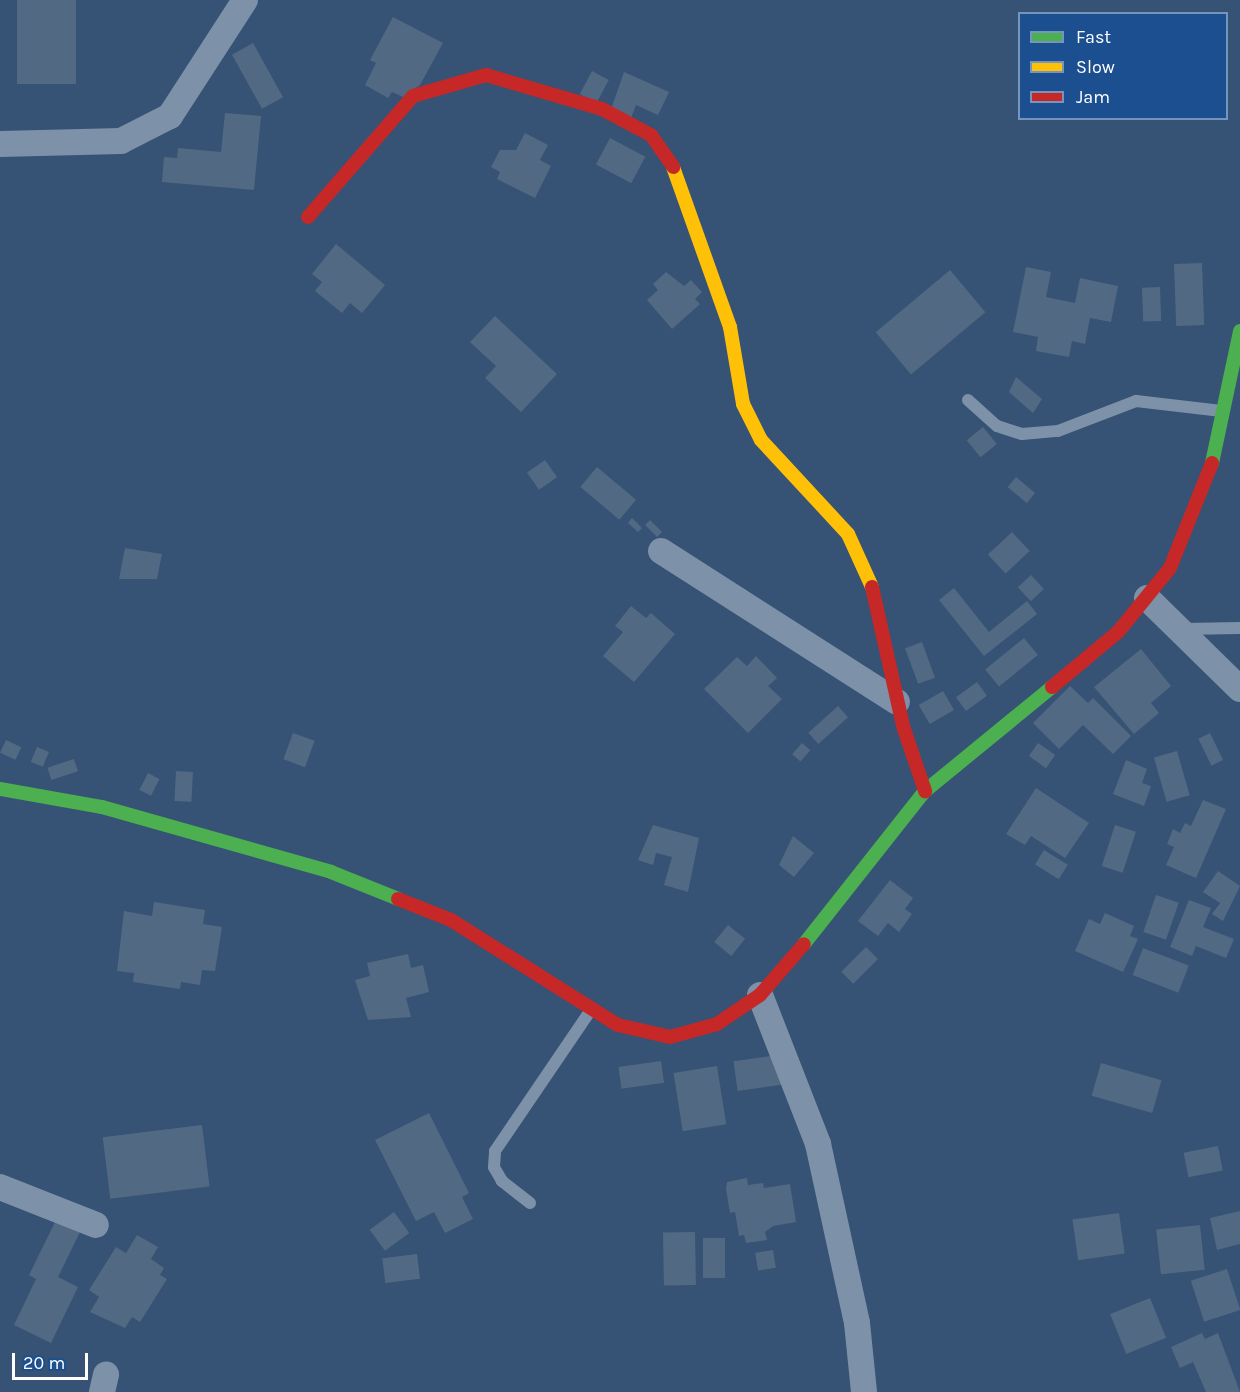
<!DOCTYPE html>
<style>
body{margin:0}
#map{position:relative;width:1240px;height:1392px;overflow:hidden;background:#365274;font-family:Karla,sans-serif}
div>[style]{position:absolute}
.building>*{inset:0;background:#526984;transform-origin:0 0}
.lane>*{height:12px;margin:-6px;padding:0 6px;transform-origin:6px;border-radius:6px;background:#7d92a8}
.street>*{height:26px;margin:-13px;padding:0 13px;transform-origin:13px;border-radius:13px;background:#7d92a8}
.fast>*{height:14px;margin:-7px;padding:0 7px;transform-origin:7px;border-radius:7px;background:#4caf50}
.slow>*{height:14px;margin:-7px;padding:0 7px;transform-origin:7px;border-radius:7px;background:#ffc107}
.jam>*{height:14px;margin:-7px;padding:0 7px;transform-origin:7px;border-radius:7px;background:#c62828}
span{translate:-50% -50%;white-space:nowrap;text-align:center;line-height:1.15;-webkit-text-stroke:5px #1b4f8f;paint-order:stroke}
.legend{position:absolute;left:1018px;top:12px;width:210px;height:108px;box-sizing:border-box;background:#1b4f8f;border:2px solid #7695bc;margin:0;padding:8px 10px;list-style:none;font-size:18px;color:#fff}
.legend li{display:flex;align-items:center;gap:12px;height:30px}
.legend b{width:30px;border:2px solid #7695bc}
.scale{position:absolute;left:12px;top:1353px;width:76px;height:27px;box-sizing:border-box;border:3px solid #fff;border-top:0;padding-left:8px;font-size:18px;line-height:21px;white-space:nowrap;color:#fff;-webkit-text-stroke:4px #1b4f8f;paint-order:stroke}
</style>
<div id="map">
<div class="building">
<div style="left:17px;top:0;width:59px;height:84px"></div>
<div style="clip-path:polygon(393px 17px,443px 43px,420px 85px,403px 97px,392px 92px,388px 98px,365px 85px,376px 63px,370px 60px)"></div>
<div style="left:253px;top:43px;width:62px;height:24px;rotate:61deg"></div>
<div style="left:592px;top:71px;width:19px;height:26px;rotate:28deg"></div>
<div style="clip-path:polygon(624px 72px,669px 92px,658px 115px,636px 105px,631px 118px,611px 109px)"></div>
<div style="clip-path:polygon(225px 113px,261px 116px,254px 190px,162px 182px,164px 157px,177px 158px,178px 148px,221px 152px)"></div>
<div style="clip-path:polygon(525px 133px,548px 145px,540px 160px,551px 166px,535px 198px,497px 179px,500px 172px,491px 167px,500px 150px,516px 150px)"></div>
<div style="left:610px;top:138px;width:40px;height:30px;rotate:28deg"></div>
<div style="clip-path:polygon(336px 244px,385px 285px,362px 313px,350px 303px,342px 313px,315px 291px,322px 282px,312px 274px)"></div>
<div style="left:1202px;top:263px;width:62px;height:28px;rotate:88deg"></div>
<div style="clip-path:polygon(1026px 267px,1051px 272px,1046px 297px,1075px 303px,1080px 278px,1118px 286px,1111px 322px,1090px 318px,1085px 344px,1072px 341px,1069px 357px,1036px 351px,1038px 337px,1013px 332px)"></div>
<div style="left:950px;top:270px;width:55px;height:97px;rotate:50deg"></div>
<div style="clip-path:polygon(666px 272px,684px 286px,691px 280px,702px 292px,695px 299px,700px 304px,672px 329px,647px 300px,658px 290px,653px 284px)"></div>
<div style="left:1160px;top:287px;width:34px;height:18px;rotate:88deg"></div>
<div style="clip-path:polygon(495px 316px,557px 374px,521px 412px,485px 378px,496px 366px,470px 342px)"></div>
<div style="clip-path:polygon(1016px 377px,1042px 399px,1033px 413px,1009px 392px)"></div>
<div style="left:983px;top:427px;width:22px;height:21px;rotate:51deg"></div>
<div style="left:545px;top:460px;width:21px;height:22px;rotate:55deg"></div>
<div style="left:597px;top:467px;width:51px;height:26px;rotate:40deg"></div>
<div style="left:1016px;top:477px;width:25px;height:13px;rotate:40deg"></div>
<div style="clip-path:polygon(632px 518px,642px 528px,638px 532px,628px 523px)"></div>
<div style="left:650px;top:520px;width:17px;height:7px;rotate:45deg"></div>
<div style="left:1012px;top:532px;width:26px;height:33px;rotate:47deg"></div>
<div style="clip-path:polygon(125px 548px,162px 554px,157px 579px,119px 579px)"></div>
<div style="left:1031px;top:575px;width:19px;height:18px;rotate:47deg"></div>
<div style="clip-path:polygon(954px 588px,989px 632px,1027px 601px,1037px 614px,984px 656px,939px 600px)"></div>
<div style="clip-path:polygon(631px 606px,646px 618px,651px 613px,675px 634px,634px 682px,603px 656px,623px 632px,615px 626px)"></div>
<div style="left:1024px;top:638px;width:22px;height:50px;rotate:51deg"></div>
<div style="left:922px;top:642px;width:38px;height:18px;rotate:70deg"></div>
<div style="clip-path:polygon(1141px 649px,1171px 686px,1151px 703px,1159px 713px,1134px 734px,1094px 687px)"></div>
<div style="clip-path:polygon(756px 656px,777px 678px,768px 686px,782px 699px,748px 733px,704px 689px,737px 657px,747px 666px)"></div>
<div style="left:977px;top:682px;width:17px;height:26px;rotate:54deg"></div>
<div style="clip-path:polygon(1070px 686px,1088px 703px,1093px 698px,1131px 736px,1113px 754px,1083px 725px,1059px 749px,1033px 723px)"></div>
<div style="left:943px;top:691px;width:22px;height:28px;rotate:60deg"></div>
<div style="left:838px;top:706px;width:15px;height:40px;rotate:48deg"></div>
<div style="left:293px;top:733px;width:23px;height:28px;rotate:20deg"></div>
<div style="left:1210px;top:733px;width:30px;height:13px;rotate:64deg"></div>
<div style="left:6px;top:740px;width:17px;height:14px;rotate:25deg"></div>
<div style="left:802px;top:743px;width:11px;height:15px;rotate:41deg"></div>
<div style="left:1038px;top:743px;width:21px;height:16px;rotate:35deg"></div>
<div style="left:37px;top:747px;width:13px;height:16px;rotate:23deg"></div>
<div style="left:1177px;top:751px;width:46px;height:24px;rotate:74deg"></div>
<div style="left:74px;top:759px;width:13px;height:28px;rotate:72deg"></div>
<div style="clip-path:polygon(1126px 760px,1147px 769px,1142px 783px,1151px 786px,1144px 806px,1113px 794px)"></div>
<div style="left:176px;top:771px;width:17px;height:30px;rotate:3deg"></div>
<div style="left:148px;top:773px;width:13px;height:19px;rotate:27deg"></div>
<div style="clip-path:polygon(1036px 788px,1089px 823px,1065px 858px,1031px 836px,1025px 845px,1006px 834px)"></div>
<div style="clip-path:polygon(1203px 800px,1226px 809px,1196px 878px,1166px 865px,1174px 847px,1167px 844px,1173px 829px,1180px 833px,1185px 823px,1191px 826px)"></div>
<div style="clip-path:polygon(653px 825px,699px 838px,688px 892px,664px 885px,672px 857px,656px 853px,653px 865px,638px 860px)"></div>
<div style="left:1115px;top:825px;width:22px;height:43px;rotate:18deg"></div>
<div style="clip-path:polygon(793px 836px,814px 853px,794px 877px,779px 865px)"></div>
<div style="left:1044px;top:850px;width:28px;height:17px;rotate:32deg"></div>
<div style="clip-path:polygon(1218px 871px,1240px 886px,1223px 921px,1212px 914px,1220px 903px,1203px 892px)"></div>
<div style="clip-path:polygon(890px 880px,913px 898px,905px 909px,912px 914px,899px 932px,888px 923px,878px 936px,858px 921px)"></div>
<div style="left:1156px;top:895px;width:24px;height:39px;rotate:19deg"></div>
<div style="clip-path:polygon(1189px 900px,1211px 908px,1203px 927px,1234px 939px,1226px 958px,1196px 946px,1192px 956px,1170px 947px)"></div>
<div style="clip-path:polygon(154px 902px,205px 910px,203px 924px,222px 927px,215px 971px,202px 970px,200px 985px,181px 982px,180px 989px,133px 982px,134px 973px,117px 971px,124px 911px,152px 916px)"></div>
<div style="clip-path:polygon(1105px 913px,1134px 926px,1130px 936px,1138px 939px,1123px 972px,1075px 951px,1089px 919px,1100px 924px)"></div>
<div style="left:728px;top:925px;width:22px;height:22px;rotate:39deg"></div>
<div style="left:866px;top:947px;width:17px;height:35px;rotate:45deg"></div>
<div style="left:1143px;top:948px;width:49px;height:29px;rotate:21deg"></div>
<div style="clip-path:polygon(408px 954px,411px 968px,423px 965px,429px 992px,406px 998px,411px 1017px,368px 1020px,355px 980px,370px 976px,367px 963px)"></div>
<div style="left:778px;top:1055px;width:30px;height:45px;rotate:82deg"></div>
<div style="left:661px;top:1061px;width:22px;height:43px;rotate:82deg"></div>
<div style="left:1101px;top:1063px;width:63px;height:34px;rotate:16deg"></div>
<div style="left:717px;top:1066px;width:59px;height:44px;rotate:81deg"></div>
<div style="clip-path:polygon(429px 1113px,469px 1193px,462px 1197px,473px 1219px,445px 1233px,434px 1212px,416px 1221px,375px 1140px)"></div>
<div style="left:202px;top:1125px;width:62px;height:100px;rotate:83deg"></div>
<div style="left:1218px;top:1146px;width:25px;height:35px;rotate:79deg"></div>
<div style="clip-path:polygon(747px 1178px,748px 1185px,763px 1183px,764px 1188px,790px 1184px,796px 1222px,773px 1226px,765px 1232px,767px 1240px,746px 1243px,744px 1235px,739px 1236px,735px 1212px,730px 1213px,726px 1189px,727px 1182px)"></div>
<div style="clip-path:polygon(1240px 1211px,1240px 1244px,1217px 1250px,1210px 1218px)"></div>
<div style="left:394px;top:1212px;width:26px;height:30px;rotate:54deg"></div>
<div style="left:1119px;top:1213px;width:41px;height:47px;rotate:82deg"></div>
<div style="clip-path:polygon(58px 1216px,82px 1228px,58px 1277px,78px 1287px,51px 1343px,14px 1325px,36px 1279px,29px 1275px)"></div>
<div style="left:1200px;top:1225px;width:45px;height:44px;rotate:84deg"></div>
<div style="left:695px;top:1232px;width:53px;height:32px;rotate:89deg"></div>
<div style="clip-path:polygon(137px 1235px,158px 1247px,151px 1259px,164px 1268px,160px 1275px,167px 1279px,140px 1322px,132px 1317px,125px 1328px,90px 1312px,99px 1297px,89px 1290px,116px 1247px,126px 1253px)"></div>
<div style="left:703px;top:1238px;width:22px;height:40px"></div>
<div style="left:773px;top:1250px;width:18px;height:18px;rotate:81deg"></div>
<div style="left:417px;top:1254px;width:25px;height:35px;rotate:83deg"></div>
<div style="left:1227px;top:1269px;width:43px;height:38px;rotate:72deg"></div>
<div style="left:1150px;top:1298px;width:43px;height:43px;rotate:68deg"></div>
<div style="clip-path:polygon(1202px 1333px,1205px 1339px,1218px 1333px,1240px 1392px,1206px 1392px,1193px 1362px,1180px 1368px,1171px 1347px)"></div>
</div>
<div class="lane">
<div style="left:968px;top:400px;width:39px;rotate:42deg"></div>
<div style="left:997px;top:426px;width:26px;rotate:18deg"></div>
<div style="left:1022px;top:434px;width:36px;rotate:-5deg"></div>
<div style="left:1058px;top:431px;width:84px;rotate:-21deg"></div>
<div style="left:1136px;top:401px;width:86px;rotate:6.7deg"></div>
<div style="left:1182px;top:629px;width:58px;rotate:-1deg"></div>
<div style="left:530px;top:1203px;width:36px;rotate:-142deg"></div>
<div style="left:502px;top:1181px;width:16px;rotate:-120deg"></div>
<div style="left:494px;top:1167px;width:16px;rotate:-86deg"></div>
<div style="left:495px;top:1151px;width:169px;rotate:-55.8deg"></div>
</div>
<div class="street">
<div style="left:0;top:144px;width:121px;rotate:-1.4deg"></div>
<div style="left:121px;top:141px;width:55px;rotate:-27deg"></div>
<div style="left:170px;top:116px;width:138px;rotate:-57.1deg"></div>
<div style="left:661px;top:551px;width:280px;rotate:32.6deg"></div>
<div style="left:1147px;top:598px;width:130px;rotate:44.4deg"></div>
<div style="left:760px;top:995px;width:160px;rotate:68.7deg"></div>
<div style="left:818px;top:1144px;width:183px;rotate:77.7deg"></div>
<div style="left:857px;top:1323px;width:69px;rotate:84.2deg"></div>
<div style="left:0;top:1187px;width:103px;rotate:21.6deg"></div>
<div style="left:102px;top:1392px;width:18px;rotate:-77deg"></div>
</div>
<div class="fast">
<div style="left:1212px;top:463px;width:135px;rotate:-78deg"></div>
<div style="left:0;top:789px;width:104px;rotate:10deg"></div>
<div style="left:102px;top:807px;width:238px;rotate:15.8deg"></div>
<div style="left:331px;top:872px;width:72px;rotate:21.9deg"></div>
<div style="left:804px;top:944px;width:195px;rotate:-51.7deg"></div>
<div style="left:925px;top:791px;width:164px;rotate:-39.3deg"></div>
</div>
<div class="slow">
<div style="left:673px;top:167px;width:170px;rotate:70.4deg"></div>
<div style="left:730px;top:327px;width:78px;rotate:80.4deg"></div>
<div style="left:743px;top:404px;width:40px;rotate:63.4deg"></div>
<div style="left:761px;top:440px;width:128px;rotate:47.2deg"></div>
<div style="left:848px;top:534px;width:58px;rotate:65.6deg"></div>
</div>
<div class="jam">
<div style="left:308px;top:217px;width:160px;rotate:-49deg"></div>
<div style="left:413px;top:96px;width:76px;rotate:-16deg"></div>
<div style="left:486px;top:75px;width:121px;rotate:16.3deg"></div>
<div style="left:602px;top:109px;width:55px;rotate:28deg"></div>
<div style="left:651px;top:135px;width:39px;rotate:55deg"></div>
<div style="left:872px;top:587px;width:142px;rotate:77.4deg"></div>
<div style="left:903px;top:726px;width:69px;rotate:71.3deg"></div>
<div style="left:1052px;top:687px;width:86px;rotate:-39.8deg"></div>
<div style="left:1118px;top:632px;width:82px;rotate:-50.9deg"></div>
<div style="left:1170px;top:568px;width:113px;rotate:-68.2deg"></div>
<div style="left:398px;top:899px;width:57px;rotate:21.6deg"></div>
<div style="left:451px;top:920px;width:197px;rotate:32.2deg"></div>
<div style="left:618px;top:1025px;width:53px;rotate:13deg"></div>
<div style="left:670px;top:1037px;width:49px;rotate:-15.5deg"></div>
<div style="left:717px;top:1024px;width:52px;rotate:-34deg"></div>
<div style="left:760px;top:995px;width:67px;rotate:-49.2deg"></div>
</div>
<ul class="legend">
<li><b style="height:8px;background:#4caf50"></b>Fast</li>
<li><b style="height:8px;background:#ffc107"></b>Slow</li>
<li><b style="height:8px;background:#c62828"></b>Jam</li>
</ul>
<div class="scale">20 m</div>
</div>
